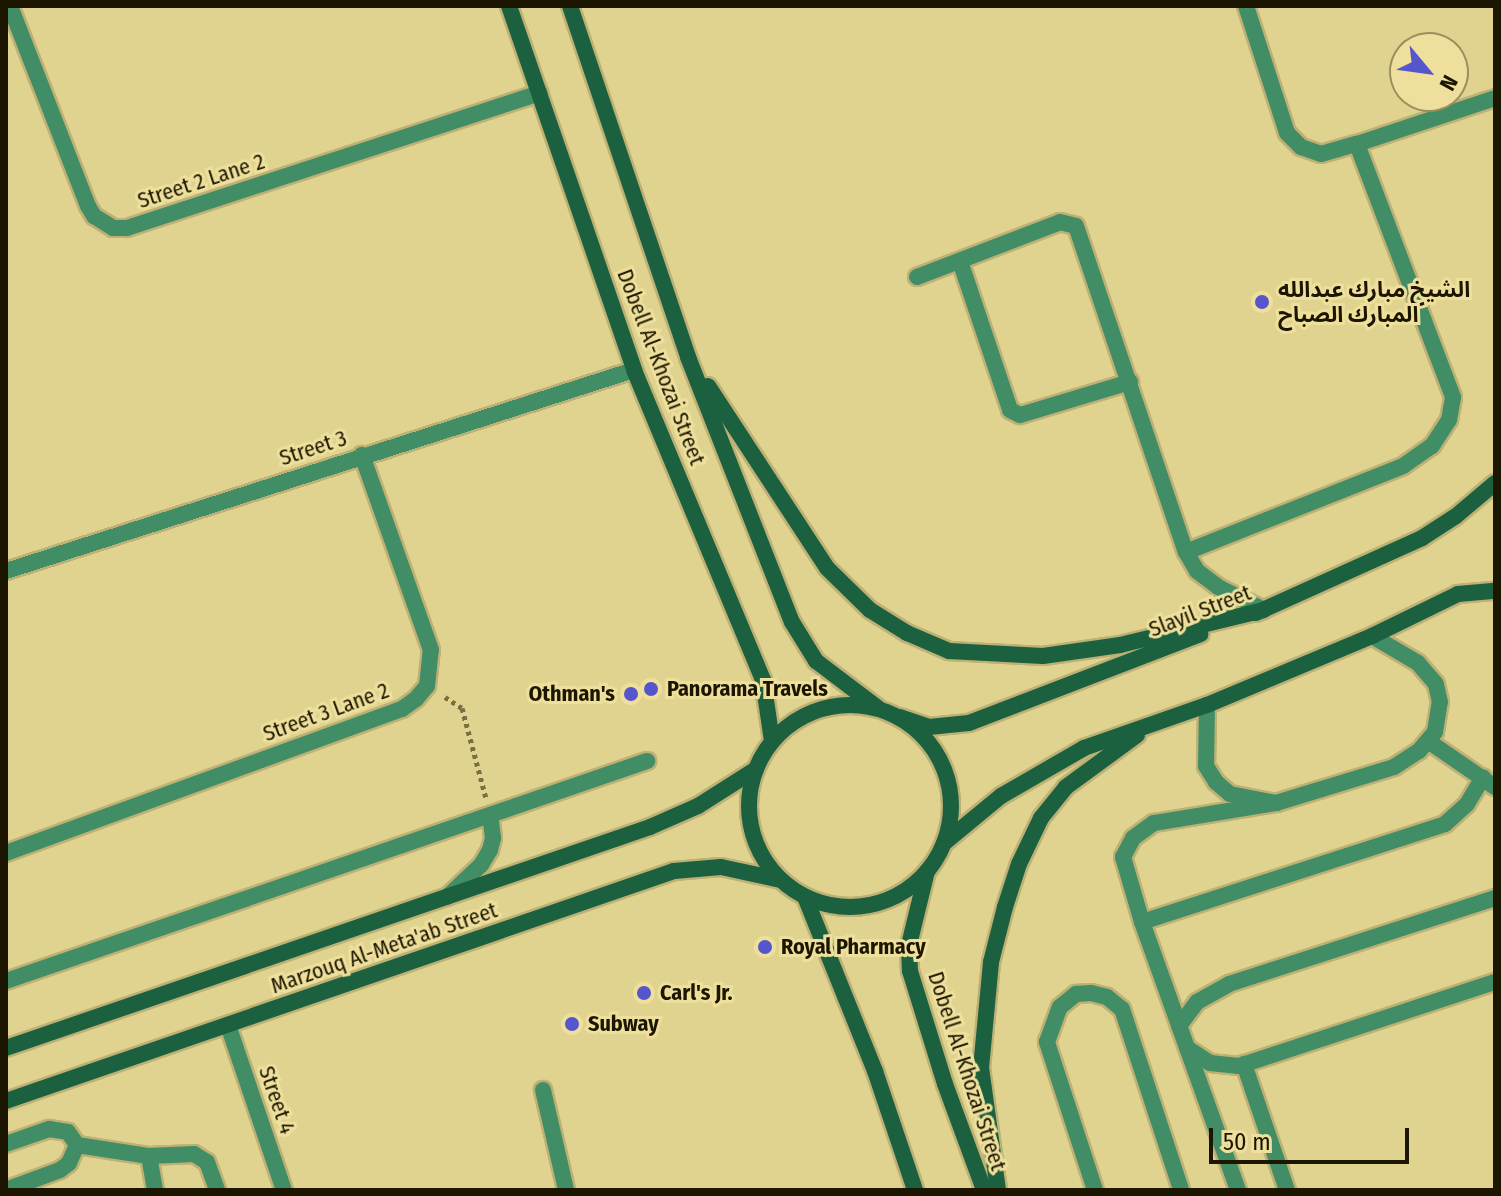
<!DOCTYPE html>
<meta charset="utf-8">
<style>
body{margin:0}
#map{position:relative;width:1501px;height:1196px;overflow:hidden;background:#e0d38f;font-family:"Fira Sans Condensed","Noto Sans Arabic",sans-serif}
div>[style]{position:absolute}
.path>*{height:5px;margin-top:-2.5px;transform-origin:0;background:repeating-linear-gradient(90deg,#786f43 0 4px,transparent 0 8px)}
.roads{filter:drop-shadow(2px 0 #bdb175) drop-shadow(-2px 0 #bdb175) drop-shadow(0 2px #bdb175) drop-shadow(0 -2px #bdb175)}
.service>*{height:16px;margin:-8px;padding:0 8px;transform-origin:8px;border-radius:8px;background:#418d65}
.minor>*{height:16px;margin:-8px;padding:0 8px;transform-origin:8px;border-radius:8px;background:#418d65}
.secondary>*{height:16px;margin:-8px;padding:0 8px;transform-origin:8px;border-radius:8px;background:#1b613f}
.secondary>.ring{margin:-8px;padding:0;box-sizing:content-box;background:none;border:16px solid #1b613f;border-radius:50%}
.dots>*{width:22px;height:22px;translate:-50% -50%;box-sizing:border-box;border:4px solid #eee09c;border-radius:50%}
span{translate:-50% -50%;white-space:nowrap;text-align:center;line-height:1.15;-webkit-text-stroke:6px #eee09c;paint-order:stroke}
.street-label{font-size:22px;color:#1c1600}
.poi-label{font-size:22px;color:#1c1600;font-weight:700}
.left{translate:0 -50%;text-align:left}
.right{translate:-100% -50%;text-align:right}
.frame{position:absolute;inset:0;border:8px solid #1c1600;pointer-events:none}
.north{position:absolute;left:1389px;top:32px;width:80px;height:80px;box-sizing:border-box;background:#eee09c;border:2px solid #9a8f5e;border-radius:50%;rotate:119deg;font-size:22px;font-weight:700;line-height:32px;text-align:center;color:#1c1600}
.north::after{content:'';display:block;margin:auto;width:28px;height:36px;background:#55c;clip-path:polygon(50% 0,100% 100%,50% 72%,0 100%)}
.scale{position:absolute;left:1209px;top:1128px;width:200px;height:36px;box-sizing:border-box;border:4px solid #1c1600;border-top:0;padding-left:10px;font-size:24px;line-height:28px;white-space:nowrap;color:#1c1600;-webkit-text-stroke:6px #eee09c;paint-order:stroke}
</style>
<div id="map">
<div class="path">
<div style="left:445px;top:697px;width:20px;rotate:33deg"></div>
<div style="left:462px;top:708px;width:93px;rotate:75.1deg"></div>
</div>
<div class="roads">
<div class="service">
<div style="left:1246px;top:6px;width:133px;rotate:72.1deg"></div>
<div style="left:1287px;top:133px;width:20px;rotate:45deg"></div>
<div style="left:1301px;top:147px;width:21px;rotate:19deg"></div>
<div style="left:1321px;top:154px;width:37px;rotate:-16deg"></div>
<div style="left:960px;top:261px;width:157px;rotate:71.4deg"></div>
<div style="left:1010px;top:410px;width:11px;rotate:27deg"></div>
<div style="left:1020px;top:415px;width:115px;rotate:-16.7deg"></div>
<div style="left:917px;top:277px;width:153px;rotate:-21deg"></div>
<div style="left:1060px;top:222px;width:16px;rotate:14deg"></div>
<div style="left:1076px;top:226px;width:344px;rotate:71.4deg"></div>
<div style="left:1186px;top:552px;width:22px;rotate:60deg"></div>
<div style="left:1197px;top:571px;width:26px;rotate:37deg"></div>
<div style="left:1218px;top:587px;width:51px;rotate:26.6deg"></div>
<div style="left:1186px;top:552px;width:233px;rotate:-21.6deg"></div>
<div style="left:1403px;top:466px;width:35px;rotate:-35deg"></div>
<div style="left:1432px;top:446px;width:31px;rotate:-57deg"></div>
<div style="left:1449px;top:420px;width:23px;rotate:-80deg"></div>
<div style="left:1453px;top:397px;width:271px;rotate:-110.8deg"></div>
<div style="left:1357px;top:144px;width:145px;rotate:-18.4deg"></div>
<div style="left:1207px;top:705px;width:61px;rotate:90.9deg"></div>
<div style="left:1206px;top:766px;width:19px;rotate:58deg"></div>
<div style="left:1216px;top:782px;width:18px;rotate:41deg"></div>
<div style="left:1230px;top:794px;width:47px;rotate:11.1deg"></div>
<div style="left:1276px;top:803px;width:123px;rotate:-17deg"></div>
<div style="left:1394px;top:767px;width:30px;rotate:-33deg"></div>
<div style="left:1419px;top:751px;width:25px;rotate:-50deg"></div>
<div style="left:1435px;top:732px;width:30px;rotate:-81deg"></div>
<div style="left:1440px;top:702px;width:18px;rotate:-103deg"></div>
<div style="left:1436px;top:684px;width:28px;rotate:-131deg"></div>
<div style="left:1418px;top:663px;width:53px;rotate:-149.6deg"></div>
<div style="left:1428px;top:741px;width:81px;rotate:34.5deg"></div>
<div style="left:447px;top:897px;width:47px;rotate:-43.3deg"></div>
<div style="left:481px;top:865px;width:17px;rotate:-59deg"></div>
<div style="left:490px;top:850px;width:12px;rotate:-76deg"></div>
<div style="left:493px;top:838px;width:23px;rotate:-97deg"></div>
<div style="left:1142px;top:922px;width:318px;rotate:-17.9deg"></div>
<div style="left:1445px;top:824px;width:30px;rotate:-42deg"></div>
<div style="left:1467px;top:804px;width:31px;rotate:-59deg"></div>
<div style="left:6px;top:981px;width:678px;rotate:-18.94deg"></div>
<div style="left:1179px;top:1026px;width:30px;rotate:-53deg"></div>
<div style="left:1197px;top:1002px;width:37px;rotate:-29deg"></div>
<div style="left:1229px;top:984px;width:280px;rotate:-17.9deg"></div>
<div style="left:1187px;top:1048px;width:27px;rotate:33deg"></div>
<div style="left:1210px;top:1063px;width:29px;rotate:6deg"></div>
<div style="left:1239px;top:1066px;width:269px;rotate:-18.2deg"></div>
<div style="left:1244px;top:1064px;width:133px;rotate:71.2deg"></div>
<div style="left:6px;top:1144px;width:46px;rotate:-19.2deg"></div>
<div style="left:49px;top:1129px;width:19px;rotate:9deg"></div>
<div style="left:68px;top:1132px;width:16px;rotate:55deg"></div>
<div style="left:77px;top:1145px;width:20px;rotate:114deg"></div>
<div style="left:69px;top:1163px;width:11px;rotate:142deg"></div>
<div style="left:60px;top:1170px;width:58px;rotate:159.7deg"></div>
<div style="left:77px;top:1145px;width:73px;rotate:8.7deg"></div>
<div style="left:149px;top:1156px;width:45px;rotate:-2.5deg"></div>
<div style="left:194px;top:1154px;width:15px;rotate:32deg"></div>
<div style="left:207px;top:1162px;width:30px;rotate:70deg"></div>
<div style="left:149px;top:1156px;width:35px;rotate:80deg"></div>
<div style="left:1095px;top:1190px;width:156px;rotate:-108deg"></div>
<div style="left:1047px;top:1042px;width:37px;rotate:-70deg"></div>
<div style="left:1060px;top:1007px;width:21px;rotate:-39deg"></div>
<div style="left:1076px;top:994px;width:15px;rotate:-4deg"></div>
<div style="left:1091px;top:993px;width:16px;rotate:14deg"></div>
<div style="left:1107px;top:997px;width:19px;rotate:39deg"></div>
<div style="left:1122px;top:1009px;width:190px;rotate:71.9deg"></div>
<div style="left:1238px;top:1190px;width:285px;rotate:-109.7deg"></div>
<div style="left:1142px;top:922px;width:68px;rotate:-106.3deg"></div>
<div style="left:1123px;top:857px;width:21px;rotate:-62deg"></div>
<div style="left:1133px;top:838px;width:26px;rotate:-36deg"></div>
<div style="left:1154px;top:823px;width:124px;rotate:-9.3deg"></div>
</div>
<div class="minor">
<div style="left:10px;top:6px;width:215px;rotate:68.7deg"></div>
<div style="left:88px;top:206px;width:12px;rotate:59deg"></div>
<div style="left:94px;top:216px;width:22px;rotate:32deg"></div>
<div style="left:113px;top:228px;width:14px"></div>
<div style="left:127px;top:228px;width:434px;rotate:-18.1deg"></div>
<div style="left:6px;top:571px;width:659px;rotate:-17.75deg"></div>
<div style="left:6px;top:853px;width:421px;rotate:-20deg"></div>
<div style="left:402px;top:709px;width:17px;rotate:-36deg"></div>
<div style="left:416px;top:699px;width:17px;rotate:-50deg"></div>
<div style="left:427px;top:686px;width:36px;rotate:-84deg"></div>
<div style="left:431px;top:650px;width:207px;rotate:-109.5deg"></div>
<div style="left:228px;top:1025px;width:174px;rotate:71.3deg"></div>
<div style="left:543px;top:1090px;width:103px;rotate:77deg"></div>
</div>
<div class="secondary">
<div style="left:509px;top:6px;width:385px;rotate:71deg"></div>
<div style="left:634px;top:370px;width:336px;rotate:67.4deg"></div>
<div style="left:763px;top:680px;width:62px;rotate:81.6deg"></div>
<div style="left:570px;top:6px;width:370px;rotate:71.4deg"></div>
<div style="left:688px;top:357px;width:285px;rotate:68.6deg"></div>
<div style="left:792px;top:622px;width:46px;rotate:58.4deg"></div>
<div style="left:816px;top:661px;width:78px;rotate:37.2deg"></div>
<div style="left:708px;top:386px;width:217px;rotate:56.8deg"></div>
<div style="left:827px;top:568px;width:60px;rotate:44.3deg"></div>
<div style="left:870px;top:610px;width:44px;rotate:31.9deg"></div>
<div style="left:907px;top:633px;width:46px;rotate:23.2deg"></div>
<div style="left:949px;top:651px;width:94px;rotate:3deg"></div>
<div style="left:1043px;top:656px;width:78px;rotate:-8.1deg"></div>
<div style="left:1120px;top:645px;width:148px;rotate:-13.7deg"></div>
<div style="left:1256px;top:613px;width:182px;rotate:-24.3deg"></div>
<div style="left:1422px;top:538px;width:40px;rotate:-32.9deg"></div>
<div style="left:1456px;top:516px;width:51px;rotate:-40.2deg"></div>
<div class="ring" style="left:749px;top:705px;width:186px;height:186px"></div>
<div style="left:900px;top:717px;width:31px;rotate:19deg"></div>
<div style="left:929px;top:727px;width:40px;rotate:-5.7deg"></div>
<div style="left:969px;top:723px;width:248px;rotate:-21deg"></div>
<div style="left:944px;top:843px;width:74px;rotate:-39.5deg"></div>
<div style="left:1001px;top:796px;width:96px;rotate:-30deg"></div>
<div style="left:1084px;top:748px;width:130px;rotate:-19.3deg"></div>
<div style="left:1207px;top:705px;width:179px;rotate:-22.7deg"></div>
<div style="left:1372px;top:636px;width:96px;rotate:-26deg"></div>
<div style="left:1458px;top:594px;width:37px;rotate:-5deg"></div>
<div style="left:927px;top:871px;width:76px;rotate:103.7deg"></div>
<div style="left:909px;top:945px;width:26px;rotate:88deg"></div>
<div style="left:910px;top:971px;width:118px;rotate:72.8deg"></div>
<div style="left:945px;top:1084px;width:113px;rotate:69.8deg"></div>
<div style="left:805px;top:897px;width:188px;rotate:68.1deg"></div>
<div style="left:875px;top:1071px;width:126px;rotate:71.4deg"></div>
<div style="left:6px;top:1048px;width:681px;rotate:-18.94deg"></div>
<div style="left:650px;top:827px;width:52px;rotate:-23.6deg"></div>
<div style="left:698px;top:806px;width:69px;rotate:-32.5deg"></div>
<div style="left:6px;top:1101px;width:706px;rotate:-19deg"></div>
<div style="left:674px;top:871px;width:47px;rotate:-4.9deg"></div>
<div style="left:721px;top:867px;width:61px;rotate:12.2deg"></div>
<div style="left:998px;top:1190px;width:123px;rotate:-97.9deg"></div>
<div style="left:981px;top:1068px;width:106px;rotate:-84.6deg"></div>
<div style="left:991px;top:962px;width:57px;rotate:-75.7deg"></div>
<div style="left:1005px;top:907px;width:45px;rotate:-72deg"></div>
<div style="left:1019px;top:864px;width:51px;rotate:-64.4deg"></div>
<div style="left:1041px;top:818px;width:40px;rotate:-51deg"></div>
<div style="left:1066px;top:787px;width:88px;rotate:-36.2deg"></div>
</div>
</div>
<div class="dots">
<div style="left:1262px;top:302px;background:#55c"></div>
<div style="left:651px;top:689px;background:#55c"></div>
<div style="left:631px;top:694px;background:#55c"></div>
<div style="left:765px;top:947px;background:#55c"></div>
<div style="left:644px;top:993px;background:#55c"></div>
<div style="left:572px;top:1024px;background:#55c"></div>
</div>
<div class="street-label">
<span style="left:201px;top:181px;rotate:-18deg">Street 2 Lane 2</span>
<span style="left:661px;top:367px;rotate:69deg">Dobell Al-Khozai Street</span>
<span style="left:313px;top:448px;rotate:-18deg">Street 3</span>
<span style="left:1200px;top:611px;rotate:-21deg">Slayil Street</span>
<span style="left:326px;top:712px;rotate:-20deg">Street 3 Lane 2</span>
<span style="left:384px;top:948px;rotate:-19deg">Marzouq Al-Meta'ab Street</span>
<span style="left:967px;top:1071px;rotate:72deg">Dobell Al-Khozai Street</span>
<span style="left:277px;top:1100px;rotate:71deg">Street 4</span>
</div>
<div class="poi-label">
<span class="left" style="left:1278px;top:302px">الشيخ مبارك عبدالله<br>المبارك الصباح</span>
<span class="left" style="left:667px;top:689px">Panorama Travels</span>
<span class="right" style="left:615px;top:694px">Othman's</span>
<span class="left" style="left:781px;top:947px">Royal Pharmacy</span>
<span class="left" style="left:660px;top:993px">Carl's Jr.</span>
<span class="left" style="left:588px;top:1024px">Subway</span>
</div>
<div class="frame"></div>
<div class="north">N</div>
<div class="scale">50 m</div>
</div>
